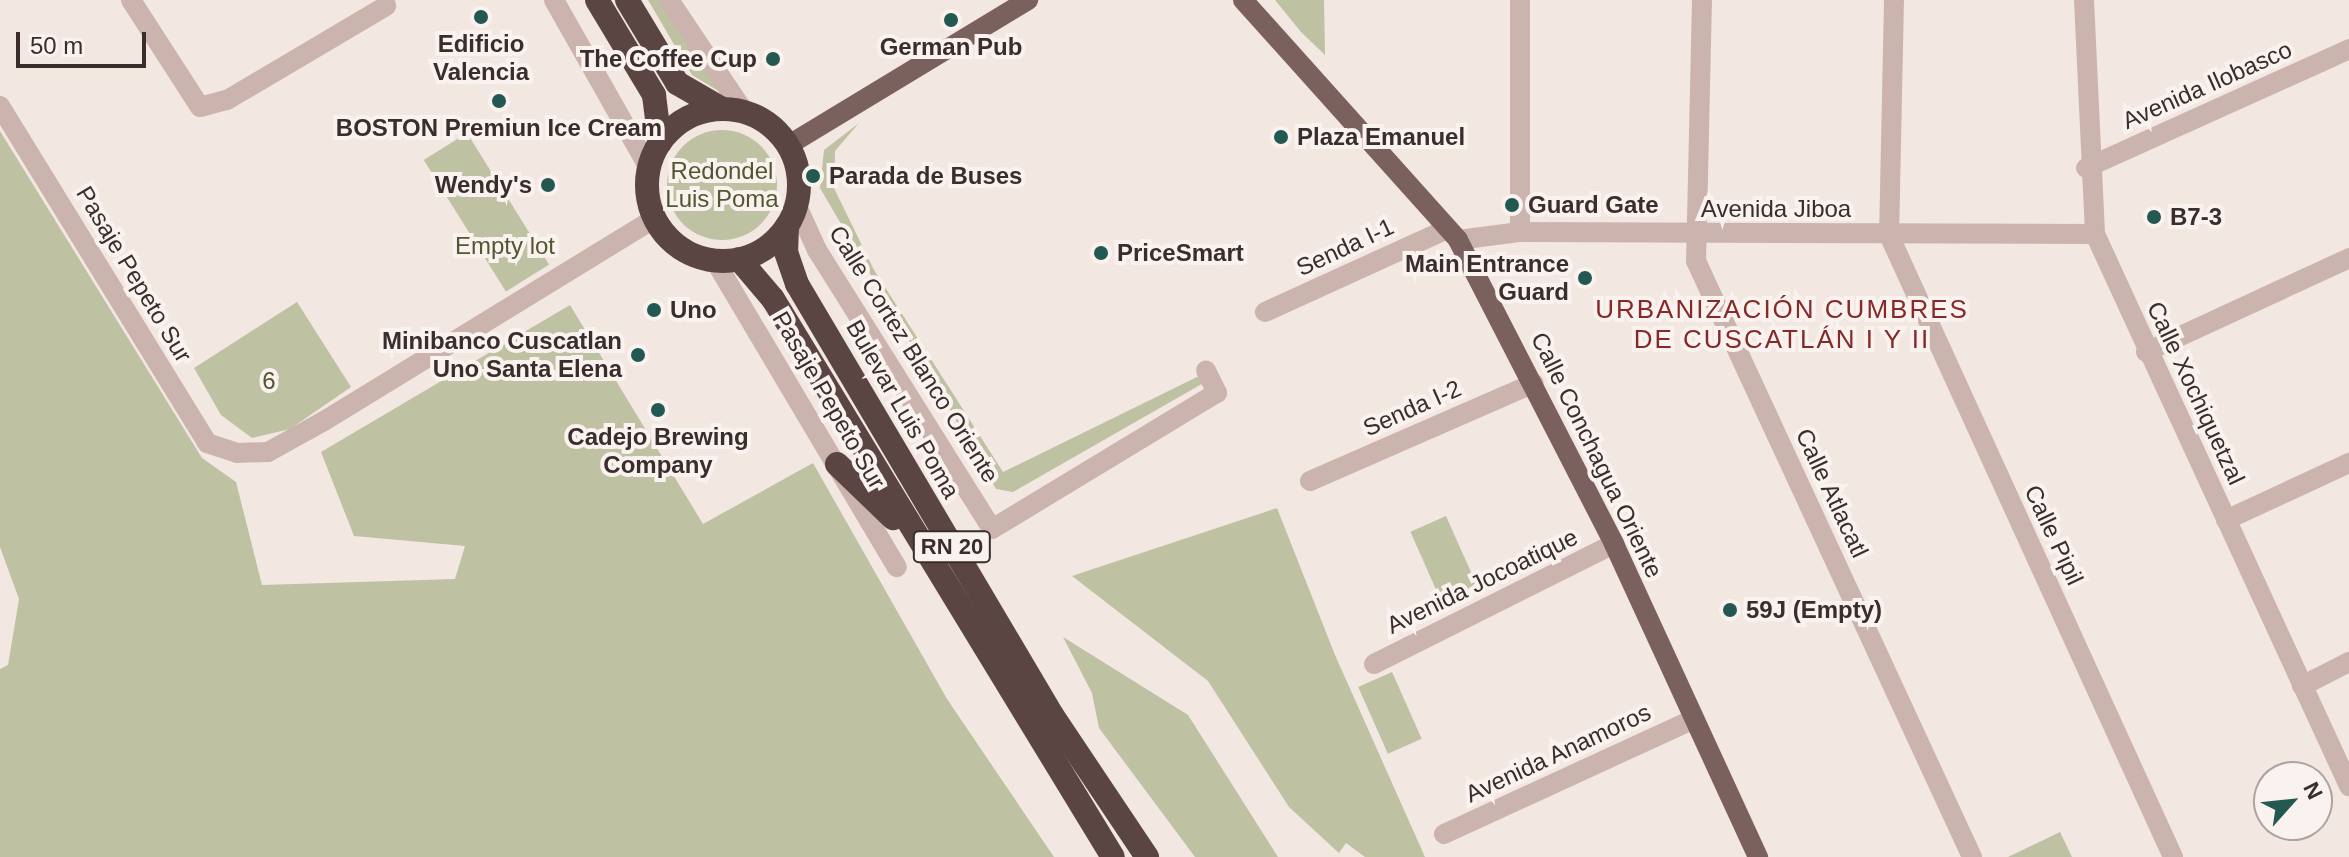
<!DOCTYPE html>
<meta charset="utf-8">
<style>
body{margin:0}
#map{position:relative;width:2349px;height:857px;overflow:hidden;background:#f3e7e2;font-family:Helvetica,sans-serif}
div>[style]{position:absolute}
.green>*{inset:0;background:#bec1a2;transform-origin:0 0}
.round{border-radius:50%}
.minor>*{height:20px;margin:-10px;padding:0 10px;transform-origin:10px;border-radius:10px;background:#cbb4ae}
.major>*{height:20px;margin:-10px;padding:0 10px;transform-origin:10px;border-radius:10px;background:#7b615e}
.highway>*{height:24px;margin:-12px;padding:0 12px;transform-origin:12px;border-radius:12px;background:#5a4543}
.highway>.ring{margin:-12px;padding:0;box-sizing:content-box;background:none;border:24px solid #5a4543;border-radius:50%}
.dots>*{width:22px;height:22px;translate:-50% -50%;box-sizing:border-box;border:4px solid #faf2ee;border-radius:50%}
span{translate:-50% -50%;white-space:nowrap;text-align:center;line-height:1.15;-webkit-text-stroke:8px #faf2ee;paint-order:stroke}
.shield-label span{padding:2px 6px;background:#faf2ee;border:2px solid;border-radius:6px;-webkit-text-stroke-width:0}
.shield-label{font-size:22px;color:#3a2d2c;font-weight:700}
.poi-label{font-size:24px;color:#3a2d2c;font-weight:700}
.right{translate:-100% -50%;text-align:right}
.left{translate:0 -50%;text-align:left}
.street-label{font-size:24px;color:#3a2d2c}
.park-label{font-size:24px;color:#525731}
.neighbourhood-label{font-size:26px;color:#852929;letter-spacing:2px}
.north{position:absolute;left:2253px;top:761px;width:80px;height:80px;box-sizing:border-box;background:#faf2ee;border:2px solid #ada3a0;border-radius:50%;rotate:63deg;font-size:22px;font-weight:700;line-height:32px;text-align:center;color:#3a2d2c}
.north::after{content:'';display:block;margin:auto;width:28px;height:36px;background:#235950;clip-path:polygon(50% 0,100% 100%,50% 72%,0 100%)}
.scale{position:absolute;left:16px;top:32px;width:130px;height:36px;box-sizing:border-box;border:4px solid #3a2d2c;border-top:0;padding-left:10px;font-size:24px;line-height:28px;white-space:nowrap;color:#3a2d2c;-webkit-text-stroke:6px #faf2ee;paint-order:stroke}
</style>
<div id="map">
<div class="green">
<div style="clip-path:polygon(648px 0,666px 0,722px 93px,692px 75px)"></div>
<div style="clip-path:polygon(1275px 0,1324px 0,1325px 55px,1301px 32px)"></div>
<div style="clip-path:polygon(859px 123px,835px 151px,834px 188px,874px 270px,1003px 472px,1197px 377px,1207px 381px,1013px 492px,996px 489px,820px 188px,824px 150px)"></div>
<div class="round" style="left:667px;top:130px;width:110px;height:110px"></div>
<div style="clip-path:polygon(0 131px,202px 458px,236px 482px,262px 585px,455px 579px,465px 546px,354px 536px,321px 452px,570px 305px,703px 524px,813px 463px,947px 699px,1054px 857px,0 857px,0 669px,8px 665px,19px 599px,0 547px)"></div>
<div style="left:467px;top:133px;width:155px;height:51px;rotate:58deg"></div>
<div style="clip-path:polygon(297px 302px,351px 387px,290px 429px,252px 438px,221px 415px,194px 368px)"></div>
<div style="clip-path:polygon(1277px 508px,1335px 655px,1425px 857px,1365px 857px,1346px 843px,1339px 853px,1289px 807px,1208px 681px,1072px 576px)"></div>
<div style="left:1446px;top:516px;width:83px;height:39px;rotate:66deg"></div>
<div style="clip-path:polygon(1063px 637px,1188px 715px,1278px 857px,1195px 857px,1099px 728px,1092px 693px)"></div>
<div style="left:1392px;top:672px;width:73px;height:37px;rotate:66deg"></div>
<div style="clip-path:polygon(2060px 832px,2072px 857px,2008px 857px)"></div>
</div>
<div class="minor">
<div style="left:131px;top:0;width:127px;rotate:57.2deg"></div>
<div style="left:200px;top:107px;width:28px;rotate:-15deg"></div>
<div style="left:227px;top:100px;width:185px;rotate:-30.6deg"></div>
<div style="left:554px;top:0;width:193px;rotate:60.5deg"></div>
<div style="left:669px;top:0;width:136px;rotate:56.1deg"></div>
<div style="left:1520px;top:0;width:232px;rotate:90deg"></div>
<div style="left:1702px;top:0;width:261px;rotate:91.3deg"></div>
<div style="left:1696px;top:261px;width:657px;rotate:65.15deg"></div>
<div style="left:1894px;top:0;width:235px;rotate:91.2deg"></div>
<div style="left:1889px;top:235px;width:684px;rotate:65.46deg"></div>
<div style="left:2084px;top:0;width:234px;rotate:87.3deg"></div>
<div style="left:2095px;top:234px;width:608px;rotate:65.29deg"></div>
<div style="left:0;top:106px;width:395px;rotate:58.4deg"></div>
<div style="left:207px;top:443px;width:32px;rotate:18deg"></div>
<div style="left:237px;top:453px;width:31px;rotate:-2deg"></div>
<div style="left:268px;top:452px;width:64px;rotate:-29deg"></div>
<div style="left:324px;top:421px;width:388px;rotate:-31.5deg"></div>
<div style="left:2086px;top:168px;width:289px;rotate:-24.3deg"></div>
<div style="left:796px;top:204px;width:51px;rotate:65.5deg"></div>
<div style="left:817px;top:250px;width:329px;rotate:57.9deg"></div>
<div style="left:992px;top:529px;width:263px;rotate:-31.2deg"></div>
<div style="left:1217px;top:393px;width:25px;rotate:-116deg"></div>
<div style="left:1458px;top:240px;width:63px;rotate:-7.4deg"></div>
<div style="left:1520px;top:232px;width:575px;rotate:0.2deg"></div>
<div style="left:715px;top:261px;width:356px;rotate:59.3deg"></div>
<div style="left:1265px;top:312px;width:200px;rotate:-24.5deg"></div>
<div style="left:2146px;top:352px;width:224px;rotate:-24.8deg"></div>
<div style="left:1310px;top:481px;width:244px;rotate:-23.6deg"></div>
<div style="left:2226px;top:520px;width:136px;rotate:-24.9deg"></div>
<div style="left:1374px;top:664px;width:268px;rotate:-26.6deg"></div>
<div style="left:2302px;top:686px;width:53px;rotate:-27.1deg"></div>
<div style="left:1444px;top:834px;width:275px;rotate:-24.7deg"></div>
</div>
<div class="major">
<div style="left:1243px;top:0;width:322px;rotate:48.1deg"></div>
<div style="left:1458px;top:240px;width:342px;rotate:62.8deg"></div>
<div style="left:1614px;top:544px;width:345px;rotate:65.3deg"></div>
<div style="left:787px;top:146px;width:282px;rotate:-31.2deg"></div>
</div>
<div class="highway">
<div style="left:597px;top:0;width:111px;rotate:59deg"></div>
<div style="left:654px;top:95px;width:48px;rotate:82.9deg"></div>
<div style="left:627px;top:0;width:97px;rotate:58.9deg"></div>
<div style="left:677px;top:83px;width:52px;rotate:30deg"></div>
<div class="ring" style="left:647px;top:109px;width:128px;height:128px"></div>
<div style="left:787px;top:226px;width:26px;rotate:92deg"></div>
<div style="left:786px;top:252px;width:34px;rotate:71deg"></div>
<div style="left:797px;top:284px;width:501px;rotate:59.39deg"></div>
<div style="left:1052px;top:715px;width:171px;rotate:56.2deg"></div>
<div style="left:739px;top:259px;width:52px;rotate:49.6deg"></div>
<div style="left:773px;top:299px;width:653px;rotate:58.65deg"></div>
<div style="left:837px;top:464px;width:78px;rotate:44deg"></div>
</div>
<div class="dots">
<div style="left:481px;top:17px;background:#235950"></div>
<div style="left:951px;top:20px;background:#235950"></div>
<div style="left:773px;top:59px;background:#235950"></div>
<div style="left:499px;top:101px;background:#235950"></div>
<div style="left:1281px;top:137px;background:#235950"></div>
<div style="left:813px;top:176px;background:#235950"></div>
<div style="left:548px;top:185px;background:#235950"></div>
<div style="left:1512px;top:205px;background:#235950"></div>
<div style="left:2154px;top:217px;background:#235950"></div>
<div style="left:1101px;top:253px;background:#235950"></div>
<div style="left:1585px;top:278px;background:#235950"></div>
<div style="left:654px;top:310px;background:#235950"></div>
<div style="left:638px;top:355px;background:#235950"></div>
<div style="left:658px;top:410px;background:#235950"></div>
<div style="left:1730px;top:610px;background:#235950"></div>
</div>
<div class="shield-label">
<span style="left:952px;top:547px">RN 20</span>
</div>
<div class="poi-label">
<span style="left:481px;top:58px">Edificio<br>Valencia</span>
<span style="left:951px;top:47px">German Pub</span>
<span class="right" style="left:757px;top:59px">The Coffee Cup</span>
<span style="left:499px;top:128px">BOSTON Premiun Ice Cream</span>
<span class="left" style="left:1297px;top:137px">Plaza Emanuel</span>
<span class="left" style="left:829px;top:176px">Parada de Buses</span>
<span class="right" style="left:532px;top:185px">Wendy's</span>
<span class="left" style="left:1528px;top:205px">Guard Gate</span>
<span class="left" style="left:2170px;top:217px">B7-3</span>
<span class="left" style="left:1117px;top:253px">PriceSmart</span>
<span class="right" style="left:1569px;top:278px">Main Entrance<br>Guard</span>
<span class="left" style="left:670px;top:310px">Uno</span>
<span class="right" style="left:622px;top:355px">Minibanco Cuscatlan<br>Uno Santa Elena</span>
<span style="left:658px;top:451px">Cadejo Brewing<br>Company</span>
<span class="left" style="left:1746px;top:610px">59J (Empty)</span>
</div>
<div class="street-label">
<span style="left:2207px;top:85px;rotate:-24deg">Avenida Ilobasco</span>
<span style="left:1776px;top:209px">Avenida Jiboa</span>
<span style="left:1345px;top:247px;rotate:-25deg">Senda I-1</span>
<span style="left:134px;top:274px;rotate:59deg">Pasaje Pepeto Sur</span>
<span style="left:914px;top:354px;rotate:58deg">Calle Cortez Blanco Oriente</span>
<span style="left:2196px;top:393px;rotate:65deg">Calle Xochiquetzal</span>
<span style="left:829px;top:400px;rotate:60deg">Pasaje Pepeto Sur</span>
<span style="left:1412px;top:408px;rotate:-24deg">Senda I-2</span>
<span style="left:903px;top:409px;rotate:60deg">Bulevar Luis Poma</span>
<span style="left:1597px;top:455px;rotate:64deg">Calle Conchagua Oriente</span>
<span style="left:1832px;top:493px;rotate:65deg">Calle Atlacatl</span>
<span style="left:2054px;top:535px;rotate:65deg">Calle Pipil</span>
<span style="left:1482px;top:581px;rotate:-26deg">Avenida Jocoatique</span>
<span style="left:1558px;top:753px;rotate:-25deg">Avenida Anamoros</span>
</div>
<div class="park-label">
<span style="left:722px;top:185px">Redondel<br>Luis Poma</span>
<span style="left:505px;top:246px">Empty lot</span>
<span style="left:269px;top:381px">6</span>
</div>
<div class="neighbourhood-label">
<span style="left:1782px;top:325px">URBANIZACIÓN CUMBRES<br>DE CUSCATLÁN I Y II</span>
</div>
<div class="north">N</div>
<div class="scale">50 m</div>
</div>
